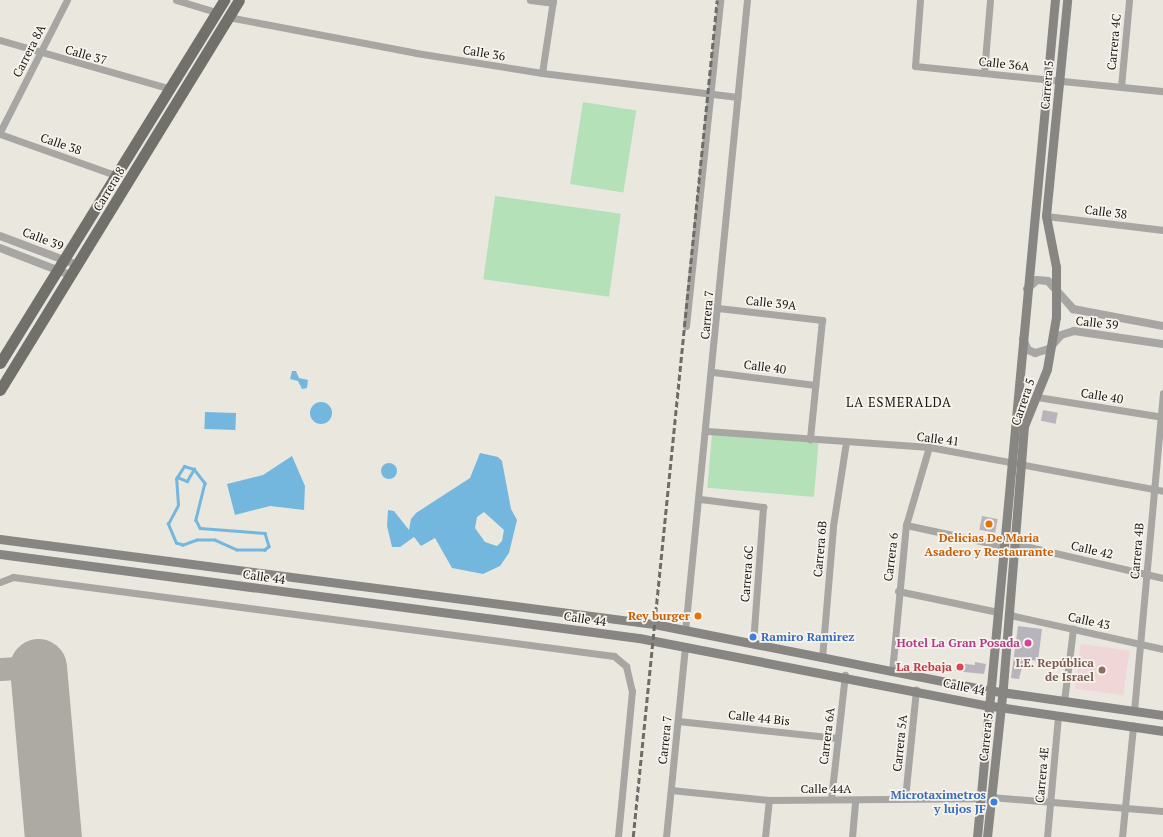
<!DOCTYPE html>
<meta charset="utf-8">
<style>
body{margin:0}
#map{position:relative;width:1163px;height:837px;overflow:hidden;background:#eae7df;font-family:"PT Serif",serif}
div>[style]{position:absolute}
.education>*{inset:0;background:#f0d6d7;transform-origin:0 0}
.green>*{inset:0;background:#b5e1b9;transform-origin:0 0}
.water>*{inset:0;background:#74b7de;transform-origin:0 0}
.round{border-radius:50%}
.stream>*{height:2.5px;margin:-1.25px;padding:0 1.25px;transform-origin:1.25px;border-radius:1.25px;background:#74b7de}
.taxiway>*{height:23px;margin:-11.5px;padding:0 11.5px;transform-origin:11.5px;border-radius:11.5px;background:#acaaa3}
.runway>*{height:57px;margin:-28.5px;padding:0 28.5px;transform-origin:28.5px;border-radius:28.5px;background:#acaaa3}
.building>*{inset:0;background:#b7b4bc;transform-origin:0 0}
.minor>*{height:7px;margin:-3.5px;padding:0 3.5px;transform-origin:3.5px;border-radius:3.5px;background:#a7a6a3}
.tertiary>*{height:8px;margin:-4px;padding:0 4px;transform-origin:4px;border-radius:4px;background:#a7a6a3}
.secondary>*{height:9px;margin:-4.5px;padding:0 4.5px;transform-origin:4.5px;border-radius:4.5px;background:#888682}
.primary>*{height:11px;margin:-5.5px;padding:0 5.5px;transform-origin:5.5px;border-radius:5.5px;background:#72706a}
.rail>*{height:2.5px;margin-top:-1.25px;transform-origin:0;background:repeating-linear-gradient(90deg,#6e6c67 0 6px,transparent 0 9px)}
.dots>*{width:11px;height:11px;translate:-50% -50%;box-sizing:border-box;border:2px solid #f8f4ed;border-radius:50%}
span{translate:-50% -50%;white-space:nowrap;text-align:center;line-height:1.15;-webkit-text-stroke:3.5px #f8f4ed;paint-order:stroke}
.street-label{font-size:12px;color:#181714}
.food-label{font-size:12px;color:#c56008;font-weight:700}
.right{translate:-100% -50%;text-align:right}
.shop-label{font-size:12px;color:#366cbe;font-weight:700}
.left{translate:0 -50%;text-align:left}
.hotel-label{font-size:12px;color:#b23c85;font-weight:700}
.education-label{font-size:12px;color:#785e54;font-weight:700}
.health-label{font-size:12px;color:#be3a42;font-weight:700}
.neighbourhood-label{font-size:13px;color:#181714;letter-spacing:1px}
</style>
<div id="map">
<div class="education">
<div style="left:1081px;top:644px;width:49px;height:45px;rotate:8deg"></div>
</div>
<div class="green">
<div style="left:583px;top:102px;width:54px;height:83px;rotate:9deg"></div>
<div style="left:495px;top:196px;width:127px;height:84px;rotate:8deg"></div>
<div style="left:712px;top:434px;width:107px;height:54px;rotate:5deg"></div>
</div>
<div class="water">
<div style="clip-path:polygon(292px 371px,296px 371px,299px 378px,308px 380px,307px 388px,302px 389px,298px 381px,290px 379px)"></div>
<div class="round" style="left:310px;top:402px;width:22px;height:22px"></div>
<div style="left:205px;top:412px;width:31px;height:17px;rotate:2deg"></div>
<div style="clip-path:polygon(evenodd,480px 453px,498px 457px,502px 461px,511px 509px,517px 520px,509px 553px,500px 566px,483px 574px,452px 568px,435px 538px,421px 546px,414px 537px,400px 547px,392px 547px,387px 526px,388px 510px,394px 511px,409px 530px,411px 519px,416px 513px,470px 478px,480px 453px,484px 512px,504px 530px,502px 541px,497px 546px,485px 542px,475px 528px,477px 517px,484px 512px)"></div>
<div style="clip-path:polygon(292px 456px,305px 486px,304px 510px,270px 506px,235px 515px,227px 484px,263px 475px)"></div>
<div class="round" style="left:381px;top:463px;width:16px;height:16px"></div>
</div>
<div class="stream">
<div style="left:184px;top:466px;width:10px;rotate:17deg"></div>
<div style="left:194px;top:469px;width:18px;rotate:52deg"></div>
<div style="left:205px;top:483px;width:38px;rotate:104deg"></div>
<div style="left:196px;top:520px;width:9px;rotate:63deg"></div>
<div style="left:200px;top:528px;width:65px;rotate:4.4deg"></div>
<div style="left:265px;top:533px;width:14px;rotate:73deg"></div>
<div style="left:269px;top:546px;width:6px;rotate:135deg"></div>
<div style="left:265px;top:550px;width:28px;rotate:180deg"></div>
<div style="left:237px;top:550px;width:24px;rotate:-156deg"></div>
<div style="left:215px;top:540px;width:18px;rotate:180deg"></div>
<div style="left:197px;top:540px;width:15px;rotate:160deg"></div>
<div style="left:183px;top:545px;width:7px;rotate:-164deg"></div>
<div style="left:176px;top:543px;width:21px;rotate:-113deg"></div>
<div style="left:168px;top:524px;width:21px;rotate:-62deg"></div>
<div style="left:178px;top:505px;width:26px;rotate:-94deg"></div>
<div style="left:176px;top:479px;width:15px;rotate:-58deg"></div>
<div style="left:177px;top:477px;width:11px;rotate:22deg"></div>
<div style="left:187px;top:481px;width:14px;rotate:-60deg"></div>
</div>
<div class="taxiway">
<div style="left:0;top:669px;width:38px;rotate:-3deg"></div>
</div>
<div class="runway">
<div style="left:38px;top:667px;width:171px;rotate:85deg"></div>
</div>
<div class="building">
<div style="left:1043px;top:410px;width:15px;height:11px;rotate:11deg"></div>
<div style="left:982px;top:516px;width:16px;height:14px;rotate:11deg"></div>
<div style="clip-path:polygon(1018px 626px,1042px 629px,1038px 661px,1024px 659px,1019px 679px,1011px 678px)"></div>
<div style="clip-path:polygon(975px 662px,986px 664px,984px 674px,955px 671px,956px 663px,975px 665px)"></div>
</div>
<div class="minor">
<div style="left:176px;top:0;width:42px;rotate:16.7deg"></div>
<div style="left:530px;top:0;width:23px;rotate:7deg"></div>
<div style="left:920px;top:0;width:66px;rotate:94.3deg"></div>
<div style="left:915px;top:66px;width:249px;rotate:5.8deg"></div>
<div style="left:228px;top:17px;width:191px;rotate:10.8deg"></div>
<div style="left:416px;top:53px;width:128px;rotate:9deg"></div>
<div style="left:542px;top:73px;width:197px;rotate:7deg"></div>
<div style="left:0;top:40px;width:174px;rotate:16deg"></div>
<div style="left:542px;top:73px;width:74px;rotate:-81.4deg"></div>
<div style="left:984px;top:73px;width:73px;rotate:-85.3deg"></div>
<div style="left:1121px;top:87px;width:87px;rotate:-84.7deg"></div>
<div style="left:0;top:132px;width:148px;rotate:-63.1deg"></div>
<div style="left:0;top:134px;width:122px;rotate:19.6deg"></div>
<div style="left:1046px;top:216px;width:118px;rotate:6.8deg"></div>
<div style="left:718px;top:308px;width:105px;rotate:6.6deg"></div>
<div style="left:822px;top:320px;width:120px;rotate:95.8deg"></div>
<div style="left:686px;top:326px;width:328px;rotate:-84deg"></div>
<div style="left:713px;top:372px;width:103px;rotate:7.3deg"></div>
<div style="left:1037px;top:397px;width:128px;rotate:9deg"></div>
<div style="left:707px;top:431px;width:223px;rotate:4.1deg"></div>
<div style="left:929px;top:447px;width:238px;rotate:10.6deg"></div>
<div style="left:700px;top:499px;width:64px;rotate:7.2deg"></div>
<div style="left:763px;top:507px;width:137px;rotate:94.2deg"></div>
<div style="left:906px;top:525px;width:100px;rotate:12.1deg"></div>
<div style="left:1016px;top:544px;width:151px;rotate:13deg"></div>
<div style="left:0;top:582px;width:14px;rotate:-21deg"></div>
<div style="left:13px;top:577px;width:606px;rotate:7.49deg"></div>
<div style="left:614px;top:656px;width:16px;rotate:40deg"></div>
<div style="left:626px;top:666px;width:26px;rotate:77deg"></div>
<div style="left:632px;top:691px;width:147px;rotate:95.5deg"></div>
<div style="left:898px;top:591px;width:102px;rotate:11.9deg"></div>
<div style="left:1010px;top:615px;width:157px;rotate:12.5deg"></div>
<div style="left:685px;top:631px;width:634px;rotate:-84.39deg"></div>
<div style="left:822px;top:658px;width:132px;rotate:-85.2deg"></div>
<div style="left:833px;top:526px;width:85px;rotate:-81.2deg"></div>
<div style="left:892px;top:672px;width:148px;rotate:-84.6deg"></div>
<div style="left:906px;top:525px;width:81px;rotate:-73.6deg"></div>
<div style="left:1064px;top:701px;width:73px;rotate:-82.9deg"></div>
<div style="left:1134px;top:711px;width:319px;rotate:-84.8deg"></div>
<div style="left:678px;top:721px;width:160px;rotate:6.1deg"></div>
<div style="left:671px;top:790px;width:99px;rotate:5.8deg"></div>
<div style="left:769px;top:800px;width:212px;rotate:-0.5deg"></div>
<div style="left:991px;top:797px;width:173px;rotate:4.7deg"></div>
<div style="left:905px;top:798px;width:109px;rotate:-84.2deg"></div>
<div style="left:831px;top:799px;width:125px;rotate:-83.6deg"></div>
<div style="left:666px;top:837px;width:192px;rotate:-84.3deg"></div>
<div style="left:765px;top:837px;width:37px;rotate:-84deg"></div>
<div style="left:852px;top:837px;width:37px;rotate:-85deg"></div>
<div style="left:1047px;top:837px;width:122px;rotate:-84.8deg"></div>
<div style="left:1122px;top:837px;width:112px;rotate:-84.3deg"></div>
</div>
<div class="tertiary">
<div style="left:0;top:236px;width:82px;rotate:20.6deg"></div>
<div style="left:0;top:248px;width:75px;rotate:21.1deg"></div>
<div style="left:1027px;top:289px;width:13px;rotate:-42deg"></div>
<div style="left:1037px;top:280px;width:11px;rotate:5deg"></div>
<div style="left:1048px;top:281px;width:38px;rotate:48deg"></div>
<div style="left:1073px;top:309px;width:92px;rotate:10.7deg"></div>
<div style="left:1023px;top:339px;width:12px;rotate:66deg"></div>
<div style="left:1028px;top:350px;width:8px;rotate:23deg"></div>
<div style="left:1035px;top:353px;width:15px;rotate:-16deg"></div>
<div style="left:1049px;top:349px;width:18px;rotate:-49deg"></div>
<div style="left:1061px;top:335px;width:14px;rotate:-17deg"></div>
<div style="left:1074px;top:331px;width:90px;rotate:8.3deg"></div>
</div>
<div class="secondary">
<div style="left:0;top:539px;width:660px;rotate:7.41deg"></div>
<div style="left:654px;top:624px;width:339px;rotate:11.2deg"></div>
<div style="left:987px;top:690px;width:178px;rotate:8.1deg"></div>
<div style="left:0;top:554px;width:644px;rotate:7.49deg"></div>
<div style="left:639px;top:638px;width:352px;rotate:11deg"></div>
<div style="left:985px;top:705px;width:180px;rotate:8.3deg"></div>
<div style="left:977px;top:837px;width:841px;rotate:-84.68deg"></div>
<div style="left:987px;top:837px;width:151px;rotate:-83.9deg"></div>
<div style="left:1003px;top:687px;width:262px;rotate:-85.4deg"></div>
<div style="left:1024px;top:426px;width:61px;rotate:-68deg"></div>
<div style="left:1047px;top:369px;width:53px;rotate:-80.2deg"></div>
<div style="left:1056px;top:317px;width:50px;rotate:-90deg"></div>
<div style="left:1056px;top:267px;width:52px;rotate:-101.1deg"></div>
<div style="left:1046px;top:216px;width:217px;rotate:-84.4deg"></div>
</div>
<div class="primary">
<div style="left:0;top:363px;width:427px;rotate:-58.3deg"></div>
<div style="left:0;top:390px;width:457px;rotate:-58.5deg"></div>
</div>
<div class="rail">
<div style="left:633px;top:837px;width:841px;rotate:-84.27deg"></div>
</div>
<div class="dots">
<div style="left:989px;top:524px;background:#e8710a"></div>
<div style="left:698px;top:616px;background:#e8710a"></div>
<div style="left:753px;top:637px;background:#3f7fe0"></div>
<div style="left:1028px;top:643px;background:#d1479c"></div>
<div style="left:960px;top:667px;background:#e0444e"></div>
<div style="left:1102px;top:670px;background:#8d6e63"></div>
<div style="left:994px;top:802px;background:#3f7fe0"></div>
</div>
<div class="street-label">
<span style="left:1114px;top:42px;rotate:-85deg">Carrera 4C</span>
<span style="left:29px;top:51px;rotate:-63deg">Carrera 8A</span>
<span style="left:484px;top:53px;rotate:9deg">Calle 36</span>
<span style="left:86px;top:55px;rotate:16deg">Calle 37</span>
<span style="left:1004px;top:64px;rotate:6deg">Calle 36A</span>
<span style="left:1047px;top:85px;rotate:-85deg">Carrera 5</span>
<span style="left:61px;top:144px;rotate:19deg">Calle 38</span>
<span style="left:109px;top:189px;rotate:-59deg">Carrera 8</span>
<span style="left:1106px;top:212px;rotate:7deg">Calle 38</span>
<span style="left:43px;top:239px;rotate:21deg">Calle 39</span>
<span style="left:771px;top:303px;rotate:6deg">Calle 39A</span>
<span style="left:707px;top:315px;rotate:-85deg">Carrera 7</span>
<span style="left:1097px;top:323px;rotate:6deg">Calle 39</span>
<span style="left:765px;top:367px;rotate:7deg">Calle 40</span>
<span style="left:1102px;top:396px;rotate:9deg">Calle 40</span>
<span style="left:1023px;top:402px;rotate:-71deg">Carrera 5</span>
<span style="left:938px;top:439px;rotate:7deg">Calle 41</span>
<span style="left:820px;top:549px;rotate:-85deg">Carrera 6B</span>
<span style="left:1092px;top:550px;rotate:13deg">Calle 42</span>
<span style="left:1137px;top:551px;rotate:-85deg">Carrera 4B</span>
<span style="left:891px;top:557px;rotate:-83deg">Carrera 6</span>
<span style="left:747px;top:574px;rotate:-86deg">Carrera 6C</span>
<span style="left:264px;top:577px;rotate:8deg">Calle 44</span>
<span style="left:585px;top:619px;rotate:8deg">Calle 44</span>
<span style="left:1089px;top:621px;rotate:12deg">Calle 43</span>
<span style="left:964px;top:687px;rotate:12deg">Calle 44</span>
<span style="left:759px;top:718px;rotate:6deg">Calle 44 Bis</span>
<span style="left:827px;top:736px;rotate:-83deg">Carrera 6A</span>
<span style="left:986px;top:737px;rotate:-84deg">Carrera 5</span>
<span style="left:665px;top:740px;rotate:-84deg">Carrera 7</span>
<span style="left:900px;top:743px;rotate:-84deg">Carrera 5A</span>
<span style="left:1042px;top:775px;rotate:-85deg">Carrera 4E</span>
<span style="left:826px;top:789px">Calle 44A</span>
</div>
<div class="food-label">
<span style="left:989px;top:545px">Delicias De Maria<br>Asadero y Restaurante</span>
<span class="right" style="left:690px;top:616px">Rey burger</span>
</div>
<div class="shop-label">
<span class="left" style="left:761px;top:637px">Ramiro Ramirez</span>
<span class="right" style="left:986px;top:802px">Microtaximetros<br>y lujos JF</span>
</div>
<div class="hotel-label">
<span class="right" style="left:1020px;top:643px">Hotel La Gran Posada</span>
</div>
<div class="education-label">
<span class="right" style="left:1094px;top:670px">I.E. República<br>de Israel</span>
</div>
<div class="health-label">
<span class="right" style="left:952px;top:667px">La Rebaja</span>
</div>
<div class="neighbourhood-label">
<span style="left:899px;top:402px">LA ESMERALDA</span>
</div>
</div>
